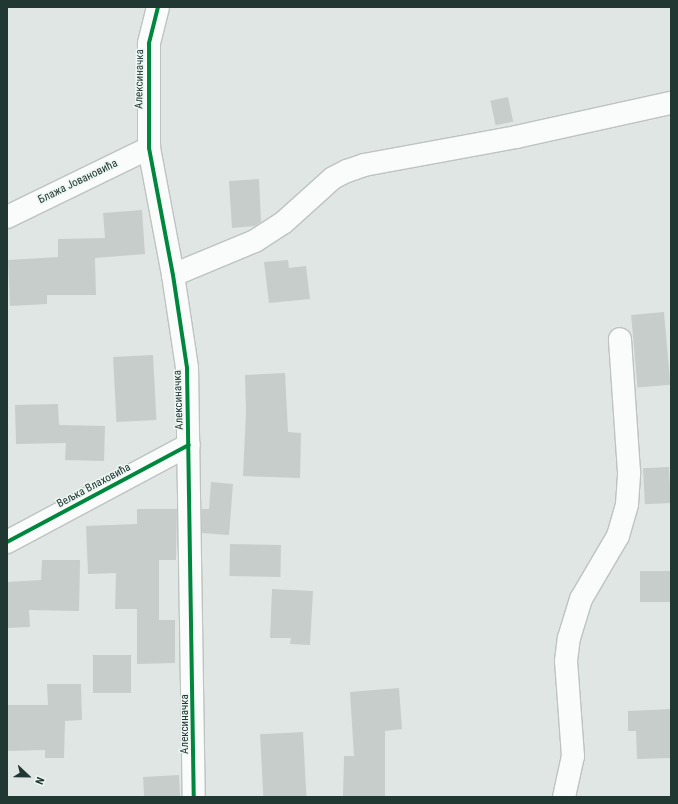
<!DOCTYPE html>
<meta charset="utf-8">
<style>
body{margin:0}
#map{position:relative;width:678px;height:804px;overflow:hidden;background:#e0e6e3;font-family:"Roboto Condensed",sans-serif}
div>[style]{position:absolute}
.building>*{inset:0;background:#c7cdcb;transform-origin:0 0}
.roads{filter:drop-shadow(1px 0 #bdc3c0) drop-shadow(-1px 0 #bdc3c0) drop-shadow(0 1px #bdc3c0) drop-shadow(0 -1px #bdc3c0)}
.minor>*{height:22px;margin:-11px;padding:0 11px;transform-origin:11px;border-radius:11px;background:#fafbfb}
.cycleway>*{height:4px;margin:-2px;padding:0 2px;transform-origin:2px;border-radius:2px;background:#00873e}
span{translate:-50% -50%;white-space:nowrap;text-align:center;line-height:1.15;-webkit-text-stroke:3px #edf6f2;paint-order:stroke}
.street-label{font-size:11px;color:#203732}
.frame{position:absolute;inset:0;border:8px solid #203732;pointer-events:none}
.north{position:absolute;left:8px;top:756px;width:40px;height:40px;-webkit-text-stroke:3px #edf6f2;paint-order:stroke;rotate:112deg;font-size:11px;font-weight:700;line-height:16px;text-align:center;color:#203732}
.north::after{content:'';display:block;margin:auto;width:14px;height:18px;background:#203732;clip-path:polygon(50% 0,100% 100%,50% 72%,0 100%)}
</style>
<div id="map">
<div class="building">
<div style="left:508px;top:97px;width:25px;height:18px;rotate:78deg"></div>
<div style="clip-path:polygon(259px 179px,261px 222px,255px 226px,232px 228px,229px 181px)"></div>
<div style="clip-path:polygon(142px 210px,145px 254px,95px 258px,96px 295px,47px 295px,47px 304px,10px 306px,8px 260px,58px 257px,58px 239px,105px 238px,103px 213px)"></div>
<div style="clip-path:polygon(288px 260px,289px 268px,306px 266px,310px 299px,269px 303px,264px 262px)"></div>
<div style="left:664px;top:312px;width:73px;height:33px;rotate:85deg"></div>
<div style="left:153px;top:355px;width:65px;height:40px;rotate:87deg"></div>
<div style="clip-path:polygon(285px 373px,288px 432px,301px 433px,300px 478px,243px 476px,246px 412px,245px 375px)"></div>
<div style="clip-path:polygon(58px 404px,59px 425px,105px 426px,104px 461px,65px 460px,66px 443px,16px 444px,15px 405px)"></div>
<div style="left:669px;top:467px;width:36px;height:26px;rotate:87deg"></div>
<div style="clip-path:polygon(211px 482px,233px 484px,229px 535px,202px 533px,202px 509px,209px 509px)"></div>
<div style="clip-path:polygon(137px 509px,177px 509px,176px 560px,159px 560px,159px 620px,175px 620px,175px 663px,137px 664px,137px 609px,115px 609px,116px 573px,88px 574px,86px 526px,137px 524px)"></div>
<div style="left:230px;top:544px;width:51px;height:32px;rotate:1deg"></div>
<div style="clip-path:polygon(42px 560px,80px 560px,79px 611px,29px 610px,30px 627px,7px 628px,7px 582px,41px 580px)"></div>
<div style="left:671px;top:571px;width:31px;height:31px;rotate:90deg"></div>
<div style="clip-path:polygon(272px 589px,313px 591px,310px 645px,290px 644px,291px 638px,270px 638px)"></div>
<div style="left:93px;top:655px;width:38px;height:38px"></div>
<div style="clip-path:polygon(47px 684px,81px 684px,82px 720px,65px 721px,64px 758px,45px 758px,45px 750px,7px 751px,7px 705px,48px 705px)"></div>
<div style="clip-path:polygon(399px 688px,402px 729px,385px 731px,385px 797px,343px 797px,344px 756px,354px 756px,350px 692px)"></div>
<div style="clip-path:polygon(671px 709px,671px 758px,637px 759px,636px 731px,628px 731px,628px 711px)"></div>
<div style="left:303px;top:732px;width:65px;height:43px;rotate:87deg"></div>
<div style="left:179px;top:775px;width:22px;height:36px;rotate:87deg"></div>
</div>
<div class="roads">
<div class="minor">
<div style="left:158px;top:7px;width:38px;rotate:104deg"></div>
<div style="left:149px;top:44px;width:104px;rotate:90deg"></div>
<div style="left:149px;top:148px;width:129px;rotate:79.3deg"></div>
<div style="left:173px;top:275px;width:94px;rotate:81.4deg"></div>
<div style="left:187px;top:368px;width:429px;rotate:89.1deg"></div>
<div style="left:7px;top:217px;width:158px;rotate:-25.9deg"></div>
<div style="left:173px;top:275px;width:89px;rotate:-22.5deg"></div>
<div style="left:255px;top:241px;width:33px;rotate:-33deg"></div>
<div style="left:283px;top:223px;width:67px;rotate:-42deg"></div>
<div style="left:333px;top:178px;width:16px;rotate:-27deg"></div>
<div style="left:347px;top:171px;width:18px;rotate:-19deg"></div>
<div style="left:364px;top:165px;width:155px;rotate:-10.4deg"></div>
<div style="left:516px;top:137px;width:159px;rotate:-12.4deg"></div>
<div style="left:7px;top:542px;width:206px;rotate:-28.1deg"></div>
<div style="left:564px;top:797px;width:42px;rotate:-77.6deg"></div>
<div style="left:573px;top:756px;width:95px;rotate:-94.2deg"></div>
<div style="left:566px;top:661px;width:23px;rotate:-83deg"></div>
<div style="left:569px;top:638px;width:41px;rotate:-72.9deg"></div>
<div style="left:581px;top:599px;width:73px;rotate:-59.6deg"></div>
<div style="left:618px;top:536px;width:33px;rotate:-74deg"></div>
<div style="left:627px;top:504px;width:32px;rotate:-86deg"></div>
<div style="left:629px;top:472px;width:133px;rotate:-93.9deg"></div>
</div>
</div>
<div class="cycleway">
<div style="left:158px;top:7px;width:38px;rotate:104deg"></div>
<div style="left:149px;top:44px;width:104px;rotate:90deg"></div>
<div style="left:149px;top:148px;width:129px;rotate:79.3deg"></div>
<div style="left:173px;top:275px;width:94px;rotate:81.4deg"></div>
<div style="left:187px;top:368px;width:429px;rotate:89.1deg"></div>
<div style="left:7px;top:542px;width:206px;rotate:-28.1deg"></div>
</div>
<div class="street-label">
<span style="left:140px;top:79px;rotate:-89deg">Алексиначка</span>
<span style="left:78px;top:182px;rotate:-26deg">Блажа Јовановића</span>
<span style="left:179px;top:400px;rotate:-92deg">Алексиначка</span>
<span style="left:94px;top:486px;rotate:-28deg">Вељка Влаховића</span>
<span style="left:185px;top:724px;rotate:-90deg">Алексиначка</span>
</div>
<div class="frame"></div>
<div class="north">N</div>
</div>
